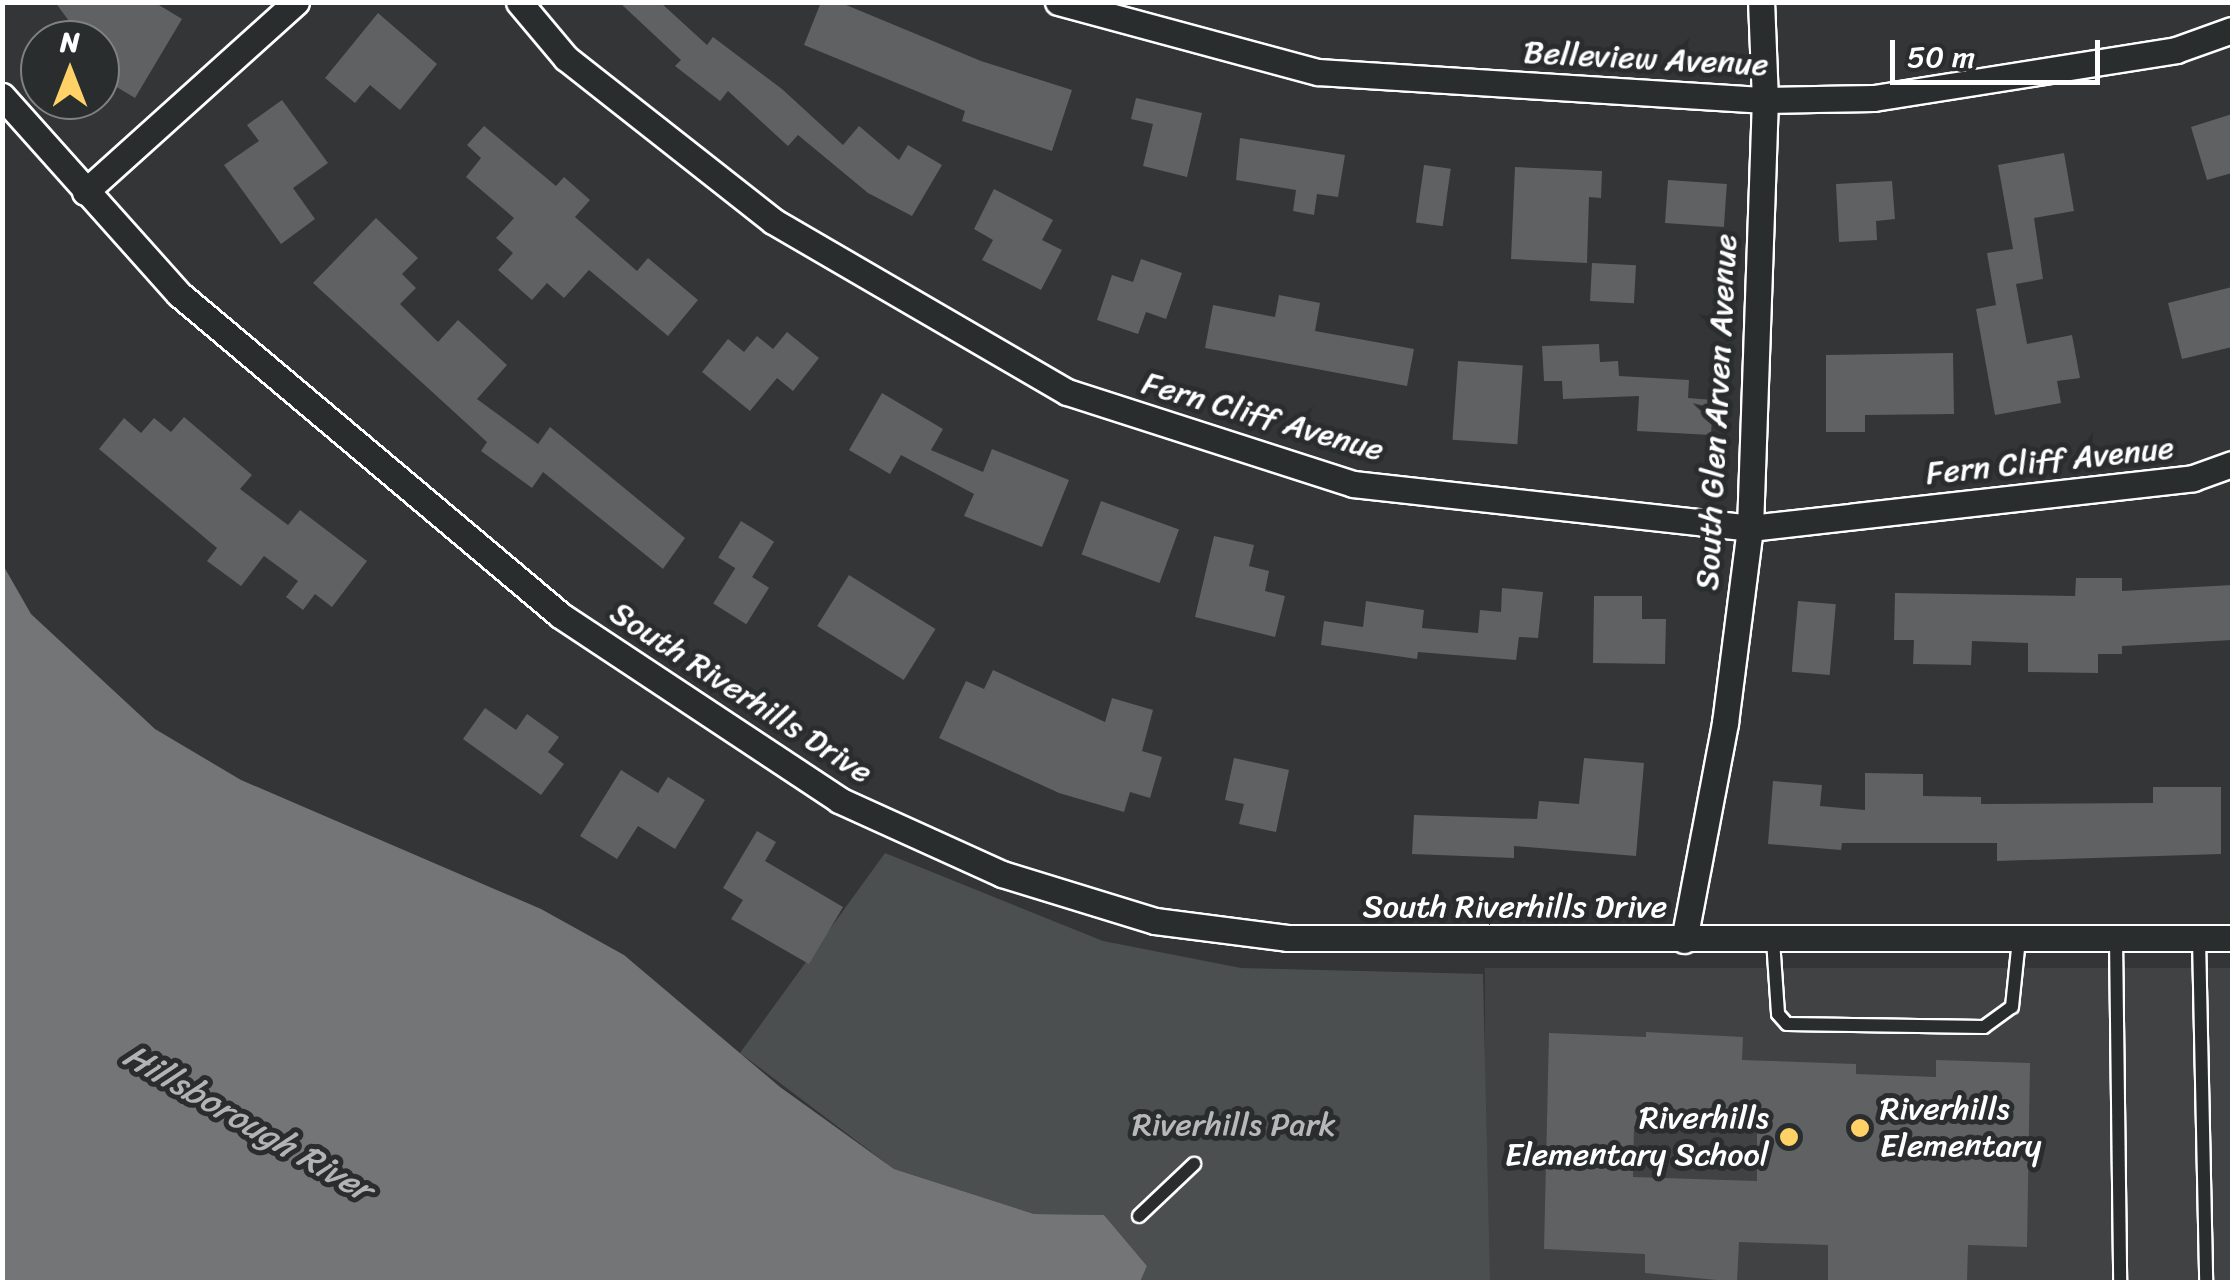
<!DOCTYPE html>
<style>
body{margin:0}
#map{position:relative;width:2235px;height:1285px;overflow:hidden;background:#333536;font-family:Sriracha,sans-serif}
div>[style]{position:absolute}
.built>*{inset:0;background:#404243;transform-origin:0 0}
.green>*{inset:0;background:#4c4f50}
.water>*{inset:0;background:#737576}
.building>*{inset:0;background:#5f6162;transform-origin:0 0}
.roads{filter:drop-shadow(2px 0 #fff) drop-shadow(-2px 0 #fff) drop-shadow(0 2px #fff) drop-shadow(0 -2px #fff)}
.service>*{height:12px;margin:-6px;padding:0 6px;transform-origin:6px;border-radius:6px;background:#2a2d2e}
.minor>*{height:25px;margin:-12.5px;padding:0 12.5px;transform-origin:12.5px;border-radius:12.5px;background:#2a2d2e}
.dots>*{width:28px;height:28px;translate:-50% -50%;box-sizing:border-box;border:5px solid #2a2d2e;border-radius:50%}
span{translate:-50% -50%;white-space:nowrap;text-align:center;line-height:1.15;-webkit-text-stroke:10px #2a2d2e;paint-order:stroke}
.street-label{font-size:32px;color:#fff}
.poi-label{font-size:32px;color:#fff}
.left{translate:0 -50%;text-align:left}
.right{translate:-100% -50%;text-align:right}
.park-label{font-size:32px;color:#b7b9b9}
.water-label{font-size:35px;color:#b2b3b4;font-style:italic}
.frame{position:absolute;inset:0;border:5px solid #fff;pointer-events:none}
.north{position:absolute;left:20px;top:20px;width:100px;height:100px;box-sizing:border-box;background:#2a2d2e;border:2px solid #7f8182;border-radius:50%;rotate:0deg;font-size:28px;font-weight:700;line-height:40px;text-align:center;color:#fff}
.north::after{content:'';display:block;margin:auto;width:35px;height:45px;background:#ffd166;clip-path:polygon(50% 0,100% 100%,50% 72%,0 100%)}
.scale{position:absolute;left:1890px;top:40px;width:210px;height:45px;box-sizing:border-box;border:5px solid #fff;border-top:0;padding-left:12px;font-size:30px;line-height:35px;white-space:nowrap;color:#fff;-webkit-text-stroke:8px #2a2d2e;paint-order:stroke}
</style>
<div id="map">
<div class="built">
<div style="left:2232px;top:968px;width:314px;height:747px;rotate:90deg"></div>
</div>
<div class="green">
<div style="clip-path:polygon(885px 853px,1103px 941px,1241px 968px,1483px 974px,1490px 1282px,1140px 1282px,1147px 1266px,1104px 1215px,1034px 1214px,894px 1169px,740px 1053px)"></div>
</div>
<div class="water">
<div style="clip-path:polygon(3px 565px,31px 614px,155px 729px,241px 780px,541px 909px,624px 955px,780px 1087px,894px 1169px,1034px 1214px,1104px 1215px,1147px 1266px,1140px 1282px,3px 1282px)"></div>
</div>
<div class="building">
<div style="clip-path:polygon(55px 2px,154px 2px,182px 19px,135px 98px,100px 77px,100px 40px,83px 40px)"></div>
<div style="clip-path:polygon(619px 2px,660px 2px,707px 45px,713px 37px,782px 89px,843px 145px,859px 126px,899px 160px,908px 145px,942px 165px,912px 216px,868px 193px,798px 135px,788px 146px,728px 91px,720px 101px,675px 66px,681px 60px)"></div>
<div style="clip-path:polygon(821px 2px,839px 2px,981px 61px,1072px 90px,1052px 151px,962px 121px,965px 111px,804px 45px)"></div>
<div style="clip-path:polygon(378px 13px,437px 64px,400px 110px,370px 85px,355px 103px,325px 78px)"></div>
<div style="clip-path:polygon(1136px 98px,1202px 113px,1187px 177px,1143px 166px,1153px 124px,1131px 119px)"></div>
<div style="clip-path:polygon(282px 100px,328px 163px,293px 188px,315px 219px,281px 244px,224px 165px,259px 141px,247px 125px)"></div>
<div style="clip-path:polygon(2232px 114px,2232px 173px,2207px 180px,2191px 127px)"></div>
<div style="clip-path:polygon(484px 126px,556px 186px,564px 177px,590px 200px,575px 217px,637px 271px,648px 258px,698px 300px,668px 336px,589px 270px,564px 298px,547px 283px,532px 300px,498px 270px,513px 253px,496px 238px,514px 218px,466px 177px,481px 158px,467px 145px)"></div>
<div style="clip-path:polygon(1240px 138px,1345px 155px,1338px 197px,1317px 194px,1314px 215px,1293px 211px,1296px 190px,1236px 180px)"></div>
<div style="clip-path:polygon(2064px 153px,2074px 211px,2034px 218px,2043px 279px,2016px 284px,2027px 344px,2072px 335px,2080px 378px,2057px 381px,2061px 403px,1995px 415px,1976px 309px,1996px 305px,1987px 253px,2013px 249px,1998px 165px)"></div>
<div style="left:1424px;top:165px;width:27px;height:58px;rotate:8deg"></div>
<div style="clip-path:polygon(1515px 167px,1602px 171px,1601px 198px,1589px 197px,1587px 263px,1511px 259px)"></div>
<div style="left:1668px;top:180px;width:59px;height:43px;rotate:4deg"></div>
<div style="clip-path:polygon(1892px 181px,1895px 219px,1876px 221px,1877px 240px,1839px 242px,1836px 184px)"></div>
<div style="clip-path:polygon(994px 189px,1053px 220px,1042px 240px,1062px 250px,1041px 290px,982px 260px,993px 240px,974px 229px)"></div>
<div style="clip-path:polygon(376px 218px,418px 258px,402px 274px,416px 288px,400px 304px,438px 342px,458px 320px,507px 365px,477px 399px,538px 444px,550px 427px,685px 538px,663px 569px,543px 472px,532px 488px,481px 451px,487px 442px,313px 283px)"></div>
<div style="clip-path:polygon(1141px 259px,1182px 273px,1166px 319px,1146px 312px,1138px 334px,1097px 320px,1112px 275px,1133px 282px)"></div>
<div style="left:1592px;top:263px;width:44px;height:38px;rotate:3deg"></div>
<div style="clip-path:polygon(2232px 287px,2232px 347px,2182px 359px,2168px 303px)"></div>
<div style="clip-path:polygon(1279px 295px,1320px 303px,1315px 331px,1414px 349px,1407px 386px,1205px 348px,1213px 305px,1275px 317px)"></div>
<div style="clip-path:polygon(787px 332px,819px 358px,793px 391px,777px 378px,750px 411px,702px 372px,728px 339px,744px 352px,757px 336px,773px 349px)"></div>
<div style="clip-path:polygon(1599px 344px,1600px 362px,1618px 361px,1619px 376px,1689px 380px,1688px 398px,1713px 400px,1711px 435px,1637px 431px,1639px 396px,1563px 399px,1562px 381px,1544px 381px,1542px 346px)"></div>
<div style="clip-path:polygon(1953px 353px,1954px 414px,1865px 415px,1865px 432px,1826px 432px,1826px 355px)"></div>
<div style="left:1458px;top:361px;width:65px;height:79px;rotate:4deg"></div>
<div style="clip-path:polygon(882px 393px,943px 429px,931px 450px,983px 472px,992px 449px,1069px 480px,1042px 547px,964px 516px,974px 494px,901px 455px,890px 474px,849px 450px)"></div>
<div style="clip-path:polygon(184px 417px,252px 475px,240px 489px,288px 525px,300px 510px,367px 561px,332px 607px,315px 594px,303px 610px,286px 597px,298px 581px,264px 556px,241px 586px,207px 561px,217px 548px,99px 449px,124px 418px,141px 433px,154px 418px,171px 432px)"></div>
<div style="left:1101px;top:501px;width:83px;height:57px;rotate:20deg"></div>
<div style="left:741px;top:521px;width:39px;height:43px;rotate:32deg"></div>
<div style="clip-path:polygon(1214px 536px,1254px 545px,1249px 566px,1269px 571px,1265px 591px,1285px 596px,1275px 637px,1195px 617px)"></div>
<div style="left:736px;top:567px;width:39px;height:43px;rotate:32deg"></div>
<div style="left:849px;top:575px;width:102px;height:60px;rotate:32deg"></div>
<div style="clip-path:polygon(2076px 578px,2122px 578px,2122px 591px,2232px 585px,2232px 640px,2122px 646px,2122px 654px,2098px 654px,2098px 673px,2028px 672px,2028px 643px,1972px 641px,1971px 665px,1913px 664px,1914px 640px,1894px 640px,1895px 593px,2075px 596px)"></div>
<div style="clip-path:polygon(1502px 588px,1543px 592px,1538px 638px,1519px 637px,1516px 660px,1418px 652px,1417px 659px,1321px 645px,1324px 621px,1363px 627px,1366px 601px,1424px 610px,1422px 628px,1478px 633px,1480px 610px,1501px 612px)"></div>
<div style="clip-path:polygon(1594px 596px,1642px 596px,1642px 619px,1666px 619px,1665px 664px,1593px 663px)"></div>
<div style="left:1798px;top:601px;width:38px;height:71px;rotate:5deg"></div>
<div style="clip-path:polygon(993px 670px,1105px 722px,1112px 698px,1153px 710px,1142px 751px,1162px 757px,1150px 798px,1130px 792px,1124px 812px,1059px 793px,939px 738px,966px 681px,984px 689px)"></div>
<div style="clip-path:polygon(485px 708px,516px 730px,527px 714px,559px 737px,548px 752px,564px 764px,541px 795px,463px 739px)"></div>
<div style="clip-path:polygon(1234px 758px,1289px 770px,1276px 832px,1239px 824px,1244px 804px,1225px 800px)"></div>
<div style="clip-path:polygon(1584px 758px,1644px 763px,1636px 856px,1514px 846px,1514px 858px,1412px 854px,1414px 815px,1537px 819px,1539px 801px,1579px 804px)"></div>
<div style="clip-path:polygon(621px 770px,658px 793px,668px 777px,705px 800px,675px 849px,638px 826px,617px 859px,580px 836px)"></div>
<div style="clip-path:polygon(1865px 773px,1923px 774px,1923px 796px,1981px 797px,1981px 804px,2153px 803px,2153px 787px,2221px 787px,2221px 854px,1997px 861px,1997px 843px,1842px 843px,1841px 850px,1768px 844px,1773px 781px,1822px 785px,1820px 806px,1865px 810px)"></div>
<div style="clip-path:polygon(757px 831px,776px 842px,765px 861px,843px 907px,809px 964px,731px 919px,743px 900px,723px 888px)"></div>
<div style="clip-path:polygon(evenodd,1646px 1032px,1743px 1037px,1742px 1060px,1856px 1064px,1856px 1074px,1936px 1077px,1936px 1060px,2030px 1063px,2027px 1247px,1968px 1245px,1967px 1282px,1828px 1282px,1828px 1245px,1739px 1242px,1737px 1282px,1645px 1273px,1645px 1254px,1544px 1249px,1549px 1033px,1646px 1037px,1646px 1032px,1634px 1126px,1757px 1130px,1757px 1181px,1633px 1177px,1634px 1126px)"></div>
</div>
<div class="roads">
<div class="service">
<div style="left:2116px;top:938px;width:344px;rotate:89.3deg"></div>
<div style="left:2199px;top:938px;width:344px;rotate:88.8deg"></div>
<div style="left:1773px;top:940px;width:74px;rotate:86.1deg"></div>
<div style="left:1778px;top:1014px;width:13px;rotate:48deg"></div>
<div style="left:1787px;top:1024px;width:197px;rotate:0.9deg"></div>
<div style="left:1984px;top:1027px;width:34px;rotate:-36deg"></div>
<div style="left:2012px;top:1007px;width:68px;rotate:-84.1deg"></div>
<div style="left:1139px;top:1216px;width:76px;rotate:-43.4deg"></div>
</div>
<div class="minor">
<div style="left:519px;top:2px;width:73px;rotate:50deg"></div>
<div style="left:566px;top:58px;width:263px;rotate:38.2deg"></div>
<div style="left:773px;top:221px;width:340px;rotate:30.2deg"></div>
<div style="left:1067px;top:392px;width:300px;rotate:17.8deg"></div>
<div style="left:1353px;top:484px;width:399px;rotate:6.3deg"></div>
<div style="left:1750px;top:528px;width:446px;rotate:-6.4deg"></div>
<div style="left:2193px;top:478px;width:41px;rotate:-19.7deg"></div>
<div style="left:1058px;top:2px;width:269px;rotate:15.1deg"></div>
<div style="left:1318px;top:72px;width:448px;rotate:3.6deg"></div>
<div style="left:1765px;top:100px;width:109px;rotate:-1.1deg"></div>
<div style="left:1874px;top:98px;width:306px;rotate:-9deg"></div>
<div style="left:2176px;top:50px;width:59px;rotate:-19.7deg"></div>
<div style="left:2px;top:96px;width:266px;rotate:48.2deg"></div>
<div style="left:179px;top:294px;width:498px;rotate:40.1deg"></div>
<div style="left:560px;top:615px;width:335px;rotate:33.5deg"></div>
<div style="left:839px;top:800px;width:179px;rotate:24.4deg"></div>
<div style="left:1002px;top:874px;width:160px;rotate:17.1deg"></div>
<div style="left:1155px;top:921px;width:133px;rotate:7.3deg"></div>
<div style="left:1287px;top:938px;width:945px"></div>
<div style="left:85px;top:192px;width:284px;rotate:-42deg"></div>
<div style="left:1684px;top:940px;width:221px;rotate:-79.3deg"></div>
<div style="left:1725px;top:723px;width:197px;rotate:-82.7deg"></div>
<div style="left:1750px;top:528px;width:428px;rotate:-88deg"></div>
<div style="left:1765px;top:100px;width:98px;rotate:-92.3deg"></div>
</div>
</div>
<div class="dots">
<div style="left:1860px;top:1128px;background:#ffd166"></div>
<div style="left:1789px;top:1137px;background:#ffd166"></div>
</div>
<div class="street-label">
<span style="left:1646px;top:59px;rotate:3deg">Belleview Avenue</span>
<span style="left:1717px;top:412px;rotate:-87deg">South Glen Arven Avenue</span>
<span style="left:1263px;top:417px;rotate:16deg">Fern Cliff Avenue</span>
<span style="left:2050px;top:461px;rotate:-6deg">Fern Cliff Avenue</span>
<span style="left:741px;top:693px;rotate:33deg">South Riverhills Drive</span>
<span style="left:1515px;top:907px">South Riverhills Drive</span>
</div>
<div class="poi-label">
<span class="left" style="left:1880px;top:1128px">Riverhills<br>Elementary</span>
<span class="right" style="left:1769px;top:1137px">Riverhills<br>Elementary School</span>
</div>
<div class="park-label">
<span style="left:1234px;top:1125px">Riverhills Park</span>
</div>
<div class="water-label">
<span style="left:248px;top:1122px;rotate:30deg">Hillsborough River</span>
</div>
<div class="frame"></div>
<div class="north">N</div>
<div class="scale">50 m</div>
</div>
